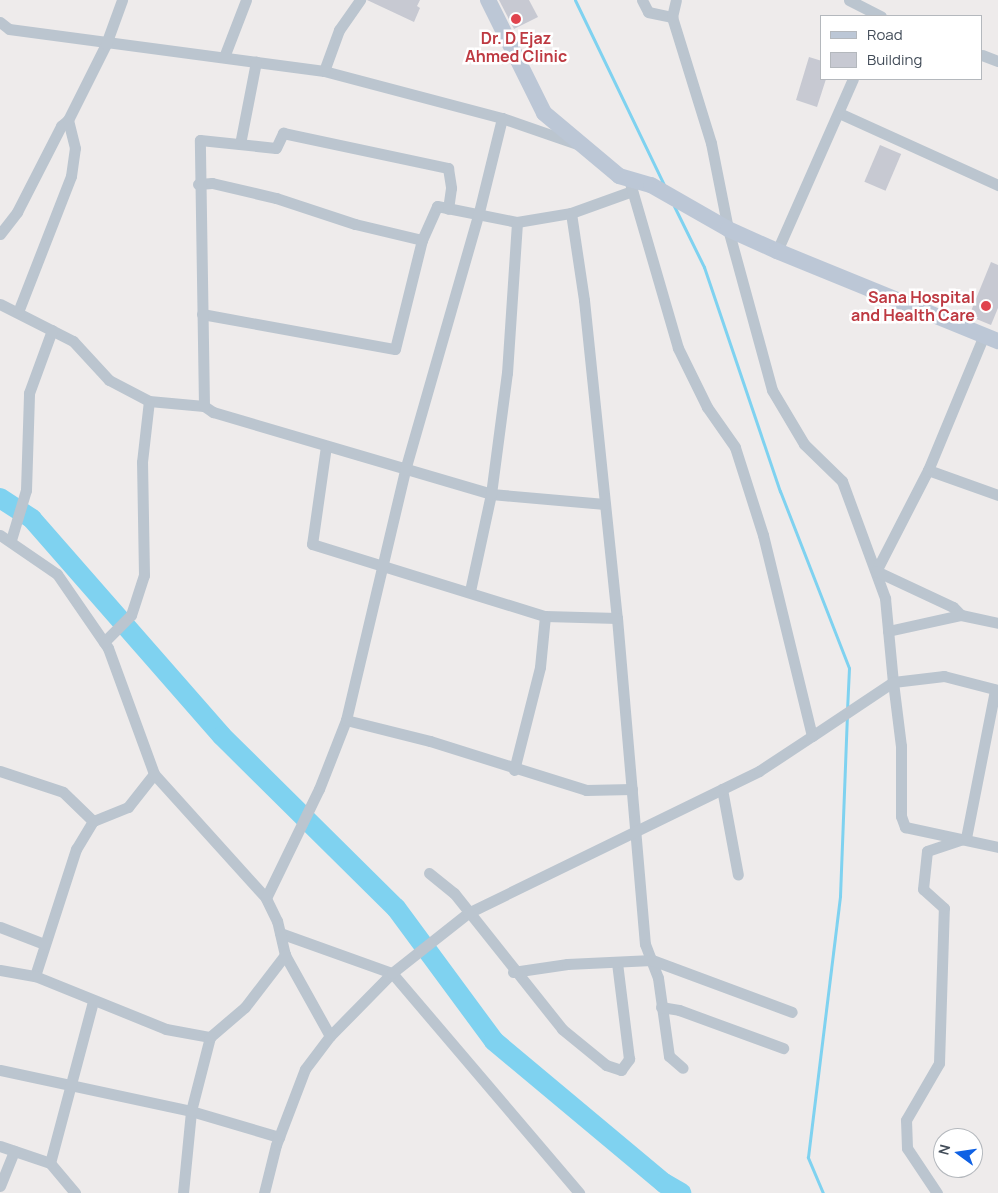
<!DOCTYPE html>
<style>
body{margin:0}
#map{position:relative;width:998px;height:1193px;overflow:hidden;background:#eeebeb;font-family:Manrope,sans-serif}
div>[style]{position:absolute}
.stream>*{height:3px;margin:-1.5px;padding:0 1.5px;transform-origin:1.5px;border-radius:1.5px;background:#7fd2f0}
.river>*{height:20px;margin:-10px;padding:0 10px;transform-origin:10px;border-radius:10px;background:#7fd2f0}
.building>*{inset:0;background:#c7c9d2;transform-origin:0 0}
.street>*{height:11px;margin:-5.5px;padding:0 5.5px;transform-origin:5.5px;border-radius:5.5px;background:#bbc5cf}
.secondary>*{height:16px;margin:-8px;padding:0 8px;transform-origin:8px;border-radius:8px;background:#bcc7d6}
.dots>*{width:14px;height:14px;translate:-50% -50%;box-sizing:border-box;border:2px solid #fff;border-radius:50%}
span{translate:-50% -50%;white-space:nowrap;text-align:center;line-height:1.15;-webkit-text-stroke:5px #fff;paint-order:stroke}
.health-label{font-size:16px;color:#be3a42;font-weight:700}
.right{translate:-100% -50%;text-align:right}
.legend{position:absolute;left:820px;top:15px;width:162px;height:65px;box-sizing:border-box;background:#fff;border:1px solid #b4b8bd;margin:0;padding:6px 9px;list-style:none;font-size:15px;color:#434d59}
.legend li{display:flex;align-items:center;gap:10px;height:25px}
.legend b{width:25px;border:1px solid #b4b8bd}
.north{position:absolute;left:933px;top:1128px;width:50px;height:50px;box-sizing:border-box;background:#fff;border:1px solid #b4b8bd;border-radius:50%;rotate:284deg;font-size:14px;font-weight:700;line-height:20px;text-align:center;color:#434d59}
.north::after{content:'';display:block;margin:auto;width:18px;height:22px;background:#0f61e4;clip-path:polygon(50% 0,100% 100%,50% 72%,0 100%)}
</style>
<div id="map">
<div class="stream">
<div style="left:575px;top:0;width:205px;rotate:64.3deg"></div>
<div style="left:674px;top:206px;width:68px;rotate:63.8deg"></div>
<div style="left:704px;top:267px;width:237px;rotate:71.3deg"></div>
<div style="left:780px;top:491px;width:190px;rotate:68.7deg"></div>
<div style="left:849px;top:668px;width:42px;rotate:92.7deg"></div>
<div style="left:823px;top:1193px;width:39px;rotate:-113deg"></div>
<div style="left:808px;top:1157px;width:263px;rotate:-83deg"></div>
<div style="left:840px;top:896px;width:180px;rotate:-87.8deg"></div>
</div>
<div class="river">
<div style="left:0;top:498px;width:38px;rotate:33deg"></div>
<div style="left:32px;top:519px;width:288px;rotate:48.8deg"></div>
<div style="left:222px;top:736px;width:245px;rotate:44.7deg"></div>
<div style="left:396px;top:908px;width:165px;rotate:53.6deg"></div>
<div style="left:494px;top:1041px;width:222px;rotate:39.9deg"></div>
<div style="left:664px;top:1183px;width:20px;rotate:30deg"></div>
</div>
<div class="building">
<div style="clip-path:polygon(367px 0,420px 0,417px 6px,420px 8px,414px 22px)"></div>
<div style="clip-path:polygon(499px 0,529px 0,538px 17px,514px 29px)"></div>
<div style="clip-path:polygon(809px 57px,822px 61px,822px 79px,826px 79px,817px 107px,796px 100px)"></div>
<div style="left:880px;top:145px;width:23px;height:40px;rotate:23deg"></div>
<div style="clip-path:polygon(991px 262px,998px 265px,998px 308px,991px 325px,969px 316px)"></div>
</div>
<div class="street">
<div style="left:642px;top:0;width:13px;rotate:63deg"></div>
<div style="left:648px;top:12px;width:25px;rotate:12deg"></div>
<div style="left:672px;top:17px;width:132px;rotate:72.8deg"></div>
<div style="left:711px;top:143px;width:88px;rotate:78.8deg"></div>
<div style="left:728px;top:229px;width:167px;rotate:74.7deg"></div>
<div style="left:772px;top:390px;width:63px;rotate:59.3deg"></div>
<div style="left:804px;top:444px;width:53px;rotate:44.2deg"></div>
<div style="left:842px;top:481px;width:125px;rotate:69.8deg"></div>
<div style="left:885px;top:598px;width:84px;rotate:84.6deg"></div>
<div style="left:893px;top:682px;width:97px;rotate:146.3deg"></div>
<div style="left:849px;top:0;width:36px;rotate:27deg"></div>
<div style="left:672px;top:17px;width:17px;rotate:-77deg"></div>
<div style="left:0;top:22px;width:11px;rotate:38deg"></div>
<div style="left:9px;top:29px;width:318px;rotate:7.6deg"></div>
<div style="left:324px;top:71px;width:184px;rotate:14.8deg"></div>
<div style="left:502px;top:118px;width:79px;rotate:19.1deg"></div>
<div style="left:982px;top:55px;width:17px;rotate:21deg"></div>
<div style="left:224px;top:57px;width:61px;rotate:-68.9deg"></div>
<div style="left:324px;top:71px;width:44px;rotate:-69.9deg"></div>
<div style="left:339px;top:30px;width:37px;rotate:-55deg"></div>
<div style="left:839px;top:113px;width:175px;rotate:24.4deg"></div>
<div style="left:240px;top:144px;width:84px;rotate:-79deg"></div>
<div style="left:198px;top:184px;width:14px;rotate:-4deg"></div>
<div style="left:212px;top:183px;width:66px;rotate:13.2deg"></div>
<div style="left:276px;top:198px;width:83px;rotate:18.2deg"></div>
<div style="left:355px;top:224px;width:69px;rotate:13.4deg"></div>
<div style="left:571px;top:213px;width:88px;rotate:81.5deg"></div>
<div style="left:584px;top:300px;width:320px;rotate:84.1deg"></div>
<div style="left:617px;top:618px;width:327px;rotate:85.1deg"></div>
<div style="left:645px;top:944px;width:36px;rotate:69deg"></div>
<div style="left:658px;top:978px;width:79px;rotate:82deg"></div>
<div style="left:669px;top:1056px;width:18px;rotate:41deg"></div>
<div style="left:0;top:234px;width:28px;rotate:-52deg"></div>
<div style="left:17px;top:212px;width:97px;rotate:-62.9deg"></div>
<div style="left:61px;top:126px;width:9px;rotate:-41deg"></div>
<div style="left:68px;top:120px;width:85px;rotate:-63.4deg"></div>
<div style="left:106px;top:44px;width:47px;rotate:-70deg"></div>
<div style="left:777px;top:251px;width:188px;rotate:-66.2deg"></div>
<div style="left:0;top:304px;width:82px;rotate:26.9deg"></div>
<div style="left:73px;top:341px;width:53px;rotate:47.3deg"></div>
<div style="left:109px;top:380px;width:45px;rotate:27.7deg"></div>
<div style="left:149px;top:401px;width:55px;rotate:5.2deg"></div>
<div style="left:204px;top:406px;width:11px;rotate:34deg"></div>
<div style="left:213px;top:412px;width:290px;rotate:16.4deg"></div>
<div style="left:491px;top:494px;width:114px;rotate:5deg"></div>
<div style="left:18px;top:312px;width:146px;rotate:-68.7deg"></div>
<div style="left:71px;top:176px;width:28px;rotate:-82deg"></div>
<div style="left:75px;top:148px;width:29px;rotate:-104deg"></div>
<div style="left:202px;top:314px;width:196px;rotate:10.3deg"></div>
<div style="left:395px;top:349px;width:112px;rotate:-76.1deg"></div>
<div style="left:422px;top:240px;width:37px;rotate:-66deg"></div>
<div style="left:437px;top:206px;width:82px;rotate:11.3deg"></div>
<div style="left:517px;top:222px;width:55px;rotate:-9.5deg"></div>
<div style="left:571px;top:213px;width:65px;rotate:-19.8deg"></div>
<div style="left:984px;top:335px;width:146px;rotate:112.5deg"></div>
<div style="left:928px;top:470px;width:114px;rotate:117.2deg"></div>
<div style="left:876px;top:571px;width:85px;rotate:25.1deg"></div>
<div style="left:953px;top:607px;width:11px;rotate:45deg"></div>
<div style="left:961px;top:615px;width:38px;rotate:12deg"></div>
<div style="left:204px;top:406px;width:266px;rotate:-90.9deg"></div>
<div style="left:200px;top:140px;width:76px;rotate:6deg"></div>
<div style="left:276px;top:148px;width:17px;rotate:-65deg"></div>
<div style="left:283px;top:133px;width:169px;rotate:12deg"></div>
<div style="left:448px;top:168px;width:20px;rotate:81deg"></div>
<div style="left:451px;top:188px;width:21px;rotate:98deg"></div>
<div style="left:326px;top:446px;width:99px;rotate:98.1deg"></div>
<div style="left:312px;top:544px;width:244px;rotate:17.2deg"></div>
<div style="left:545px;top:616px;width:72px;rotate:1.6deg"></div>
<div style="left:928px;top:470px;width:74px;rotate:19.7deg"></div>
<div style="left:0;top:535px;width:69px;rotate:34.4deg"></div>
<div style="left:57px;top:574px;width:90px;rotate:55.4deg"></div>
<div style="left:108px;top:648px;width:134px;rotate:69.9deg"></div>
<div style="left:154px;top:774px;width:42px;rotate:128.2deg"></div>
<div style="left:128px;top:807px;width:38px;rotate:158deg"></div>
<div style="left:93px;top:821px;width:33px;rotate:121deg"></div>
<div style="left:76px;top:849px;width:133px;rotate:107.9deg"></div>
<div style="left:11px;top:540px;width:52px;rotate:-73.3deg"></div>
<div style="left:26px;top:490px;width:97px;rotate:-88.2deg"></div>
<div style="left:29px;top:393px;width:67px;rotate:-69.9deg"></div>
<div style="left:470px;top:591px;width:99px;rotate:-77.8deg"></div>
<div style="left:491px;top:494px;width:122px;rotate:-82.5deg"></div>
<div style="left:507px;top:373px;width:151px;rotate:-86.2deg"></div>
<div style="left:888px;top:631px;width:75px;rotate:-12.4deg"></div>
<div style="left:104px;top:642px;width:38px;rotate:-45deg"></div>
<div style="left:131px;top:615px;width:42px;rotate:-72deg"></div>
<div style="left:144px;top:575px;width:113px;rotate:-91deg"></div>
<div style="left:142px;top:462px;width:61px;rotate:-83.5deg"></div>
<div style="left:998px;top:690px;width:56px;rotate:-165.5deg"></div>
<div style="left:944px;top:676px;width:51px;rotate:173.3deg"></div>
<div style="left:893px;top:682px;width:64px;rotate:82.9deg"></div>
<div style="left:901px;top:746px;width:70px;rotate:90deg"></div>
<div style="left:901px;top:816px;width:12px;rotate:70deg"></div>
<div style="left:905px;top:827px;width:95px;rotate:12.1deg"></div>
<div style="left:346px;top:720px;width:87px;rotate:14deg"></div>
<div style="left:430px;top:741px;width:164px;rotate:17.4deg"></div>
<div style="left:586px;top:790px;width:46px;rotate:-1.2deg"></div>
<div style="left:514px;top:770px;width:106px;rotate:-75.8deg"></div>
<div style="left:540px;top:667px;width:51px;rotate:-84.4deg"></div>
<div style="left:0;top:771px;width:66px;rotate:18.4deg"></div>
<div style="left:63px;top:792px;width:42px;rotate:44deg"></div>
<div style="left:154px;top:774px;width:167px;rotate:47.9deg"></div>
<div style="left:722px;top:789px;width:87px;rotate:79.5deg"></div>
<div style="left:429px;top:873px;width:32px;rotate:39deg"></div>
<div style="left:454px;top:893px;width:174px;rotate:51.5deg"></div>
<div style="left:562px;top:1029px;width:57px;rotate:39.3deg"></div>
<div style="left:606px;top:1065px;width:16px;rotate:18deg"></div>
<div style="left:621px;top:1070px;width:14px;rotate:-54deg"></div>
<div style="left:629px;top:1059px;width:97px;rotate:-97.1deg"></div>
<div style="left:0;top:927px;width:47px;rotate:21.1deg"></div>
<div style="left:280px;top:933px;width:119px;rotate:19.7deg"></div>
<div style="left:392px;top:973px;width:289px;rotate:49.6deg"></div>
<div style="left:0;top:970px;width:36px;rotate:10deg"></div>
<div style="left:35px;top:976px;width:141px;rotate:22deg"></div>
<div style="left:166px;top:1029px;width:45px;rotate:10.3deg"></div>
<div style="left:513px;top:972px;width:55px;rotate:-8.4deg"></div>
<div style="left:567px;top:964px;width:85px;rotate:-2.7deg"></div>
<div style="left:652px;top:960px;width:149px;rotate:20.4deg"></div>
<div style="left:661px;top:1007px;width:18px;rotate:9deg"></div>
<div style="left:679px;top:1010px;width:111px;rotate:20.1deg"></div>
<div style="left:330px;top:1036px;width:93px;rotate:-119.1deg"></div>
<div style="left:285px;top:955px;width:35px;rotate:-103deg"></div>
<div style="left:277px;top:921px;width:25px;rotate:-116deg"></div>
<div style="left:266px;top:898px;width:121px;rotate:-64.1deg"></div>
<div style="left:319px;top:789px;width:74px;rotate:-68.6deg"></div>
<div style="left:346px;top:720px;width:257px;rotate:-76.7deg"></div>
<div style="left:405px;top:470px;width:264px;rotate:-74deg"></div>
<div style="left:478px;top:216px;width:101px;rotate:-76.2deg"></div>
<div style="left:0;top:1070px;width:195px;rotate:12.1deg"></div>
<div style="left:191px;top:1111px;width:92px;rotate:16.5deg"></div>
<div style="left:0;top:1146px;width:53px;rotate:18.8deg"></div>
<div style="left:50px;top:1163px;width:39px;rotate:50deg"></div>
<div style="left:50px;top:1163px;width:168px;rotate:-75.1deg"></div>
<div style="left:0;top:1186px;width:38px;rotate:-68deg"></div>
<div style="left:183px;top:1193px;width:82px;rotate:-84.4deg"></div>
<div style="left:191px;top:1111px;width:76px;rotate:-75.6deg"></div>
<div style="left:210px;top:1037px;width:46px;rotate:-40.6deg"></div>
<div style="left:245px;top:1007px;width:66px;rotate:-52.4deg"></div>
<div style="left:264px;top:1193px;width:49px;rotate:-76deg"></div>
<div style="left:276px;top:1145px;width:81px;rotate:-69.1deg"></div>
<div style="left:305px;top:1069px;width:41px;rotate:-52.9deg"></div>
<div style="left:330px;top:1036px;width:88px;rotate:-45.5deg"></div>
<div style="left:392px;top:973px;width:97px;rotate:-38.3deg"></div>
<div style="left:468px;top:913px;width:324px;rotate:-26deg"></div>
<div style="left:759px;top:771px;width:64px;rotate:-33.4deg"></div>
<div style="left:812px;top:736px;width:207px;rotate:-103.7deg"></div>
<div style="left:763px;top:535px;width:92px;rotate:-107.7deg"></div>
<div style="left:735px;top:447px;width:49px;rotate:-125deg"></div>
<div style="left:707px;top:407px;width:66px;rotate:-116.2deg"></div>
<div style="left:678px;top:348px;width:176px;rotate:-106.2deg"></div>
<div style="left:937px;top:1193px;width:54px;rotate:-123.7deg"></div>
<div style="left:907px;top:1148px;width:28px;rotate:-92deg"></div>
<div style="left:906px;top:1120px;width:66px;rotate:-59.9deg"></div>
<div style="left:939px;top:1063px;width:155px;rotate:-88.2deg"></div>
<div style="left:944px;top:908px;width:28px;rotate:-138deg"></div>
<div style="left:923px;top:889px;width:38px;rotate:-84deg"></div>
<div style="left:927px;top:851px;width:41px;rotate:-18.4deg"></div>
<div style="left:966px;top:838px;width:151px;rotate:-78.9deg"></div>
</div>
<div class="secondary">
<div style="left:488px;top:0;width:126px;rotate:63.6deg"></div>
<div style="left:544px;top:113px;width:98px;rotate:40deg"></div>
<div style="left:619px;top:176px;width:33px;rotate:16deg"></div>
<div style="left:651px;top:185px;width:89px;rotate:29.7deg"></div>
<div style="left:728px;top:229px;width:54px;rotate:24.2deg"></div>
<div style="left:777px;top:251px;width:239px;rotate:22.2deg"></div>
</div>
<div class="dots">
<div style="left:516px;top:19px;background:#e0444e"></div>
<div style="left:986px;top:306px;background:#e0444e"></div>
</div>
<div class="health-label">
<span style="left:516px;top:47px">Dr. D Ejaz<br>Ahmed Clinic</span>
<span class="right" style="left:975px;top:306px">Sana Hospital<br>and Health Care</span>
</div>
<ul class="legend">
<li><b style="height:6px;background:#bcc7d6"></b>Road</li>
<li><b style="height:14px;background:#c7c9d2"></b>Building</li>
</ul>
<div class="north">N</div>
</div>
